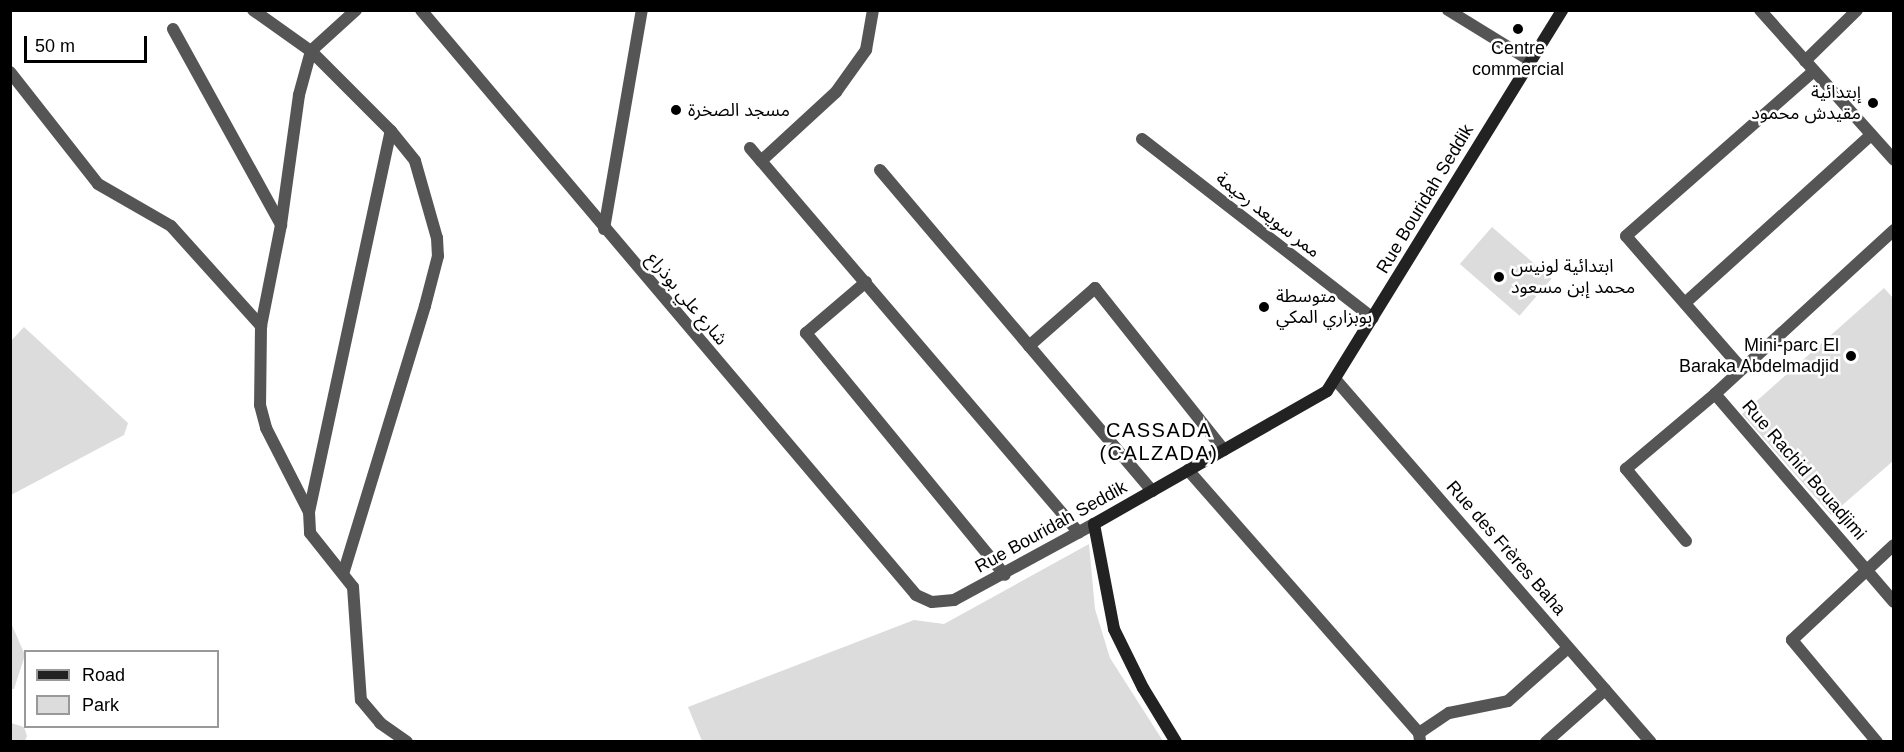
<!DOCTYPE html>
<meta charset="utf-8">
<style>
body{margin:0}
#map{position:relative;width:1904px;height:752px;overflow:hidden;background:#fff;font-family:Helvetica,"Noto Sans Arabic",sans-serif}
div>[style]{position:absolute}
.green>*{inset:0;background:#dcdcdc;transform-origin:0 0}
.minor>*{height:12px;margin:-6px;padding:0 6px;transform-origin:6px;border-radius:6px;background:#555}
.secondary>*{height:12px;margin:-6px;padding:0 6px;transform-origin:6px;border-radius:6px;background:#222}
.dots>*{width:16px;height:16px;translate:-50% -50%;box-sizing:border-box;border:3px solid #fff;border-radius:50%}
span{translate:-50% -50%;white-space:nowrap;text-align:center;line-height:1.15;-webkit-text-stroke:5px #fff;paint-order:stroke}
.poi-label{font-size:18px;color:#000}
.right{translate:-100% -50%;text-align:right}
.left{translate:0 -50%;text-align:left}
.street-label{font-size:18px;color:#000}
.neighbourhood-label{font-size:20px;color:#000;letter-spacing:1.5px}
.frame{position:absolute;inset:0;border:12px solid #000;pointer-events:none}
.legend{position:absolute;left:24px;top:650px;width:195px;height:78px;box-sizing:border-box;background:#fff;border:2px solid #999;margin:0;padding:8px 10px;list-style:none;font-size:18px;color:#000}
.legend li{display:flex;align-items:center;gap:12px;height:30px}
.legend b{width:30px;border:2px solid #999}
.scale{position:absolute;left:24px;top:36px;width:123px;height:27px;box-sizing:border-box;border:3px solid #000;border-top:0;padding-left:8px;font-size:18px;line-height:21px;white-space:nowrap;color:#000;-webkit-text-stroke:4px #fff;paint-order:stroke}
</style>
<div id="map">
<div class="green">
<div style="left:1492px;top:227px;width:79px;height:49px;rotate:41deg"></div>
<div style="clip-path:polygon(1884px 288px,1893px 298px,1893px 461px,1831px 515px,1742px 414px)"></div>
<div style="clip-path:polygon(24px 327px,128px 423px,124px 435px,11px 495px,11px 341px)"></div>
<div style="clip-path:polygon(1089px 544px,1095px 609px,1110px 658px,1163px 741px,702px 741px,688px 707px,914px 620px,944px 624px)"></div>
<div style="clip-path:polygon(11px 623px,25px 655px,14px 689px,11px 689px)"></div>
<div style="clip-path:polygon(11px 723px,24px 727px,27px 736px,25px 741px,11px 741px)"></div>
</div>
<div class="minor">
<div style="left:253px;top:10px;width:71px;rotate:35.3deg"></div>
<div style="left:311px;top:51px;width:113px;rotate:45deg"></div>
<div style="left:391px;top:131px;width:38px;rotate:51deg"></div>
<div style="left:415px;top:161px;width:80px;rotate:74.1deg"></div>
<div style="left:437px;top:238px;width:18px;rotate:87deg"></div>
<div style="left:438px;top:256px;width:52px;rotate:104.6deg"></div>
<div style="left:425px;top:306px;width:280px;rotate:107deg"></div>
<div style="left:356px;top:10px;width:61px;rotate:137.7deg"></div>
<div style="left:311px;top:51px;width:46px;rotate:105.3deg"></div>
<div style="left:299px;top:95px;width:131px;rotate:97.9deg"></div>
<div style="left:281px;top:225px;width:103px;rotate:101.2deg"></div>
<div style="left:261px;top:326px;width:79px;rotate:90.7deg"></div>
<div style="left:260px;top:405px;width:24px;rotate:75deg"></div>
<div style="left:266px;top:428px;width:94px;rotate:62.9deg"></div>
<div style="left:309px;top:512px;width:21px;rotate:87deg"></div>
<div style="left:310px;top:533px;width:69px;rotate:51.5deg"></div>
<div style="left:353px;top:587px;width:113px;rotate:86deg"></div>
<div style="left:361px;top:700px;width:30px;rotate:50deg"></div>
<div style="left:380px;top:723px;width:33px;rotate:35deg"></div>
<div style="left:421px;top:10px;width:766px;rotate:49.76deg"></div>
<div style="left:916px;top:595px;width:17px;rotate:24deg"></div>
<div style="left:932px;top:602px;width:22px;rotate:-5deg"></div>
<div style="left:954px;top:600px;width:159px;rotate:-28.5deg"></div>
<div style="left:1448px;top:10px;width:97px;rotate:31.6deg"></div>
<div style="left:1760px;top:10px;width:201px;rotate:48.2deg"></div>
<div style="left:173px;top:29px;width:224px;rotate:61.1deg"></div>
<div style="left:1805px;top:61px;width:73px;rotate:-44.4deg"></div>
<div style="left:10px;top:72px;width:142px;rotate:51.8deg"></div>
<div style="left:98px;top:184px;width:84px;rotate:29.9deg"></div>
<div style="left:171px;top:226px;width:135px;rotate:48deg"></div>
<div style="left:1142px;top:139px;width:292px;rotate:37.8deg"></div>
<div style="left:750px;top:148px;width:506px;rotate:49.48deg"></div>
<div style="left:761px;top:161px;width:102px;rotate:-42.6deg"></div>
<div style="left:836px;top:92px;width:52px;rotate:-54.5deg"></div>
<div style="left:866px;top:50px;width:41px;rotate:-80.1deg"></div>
<div style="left:880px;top:170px;width:421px;rotate:49.7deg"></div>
<div style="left:604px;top:229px;width:222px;rotate:-80.2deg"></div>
<div style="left:866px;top:282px;width:79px;rotate:139.6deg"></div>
<div style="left:806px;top:333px;width:313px;rotate:50.6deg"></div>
<div style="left:1685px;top:303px;width:251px;rotate:-42.1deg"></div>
<div style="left:1029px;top:346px;width:88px;rotate:-41.3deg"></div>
<div style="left:1095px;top:288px;width:207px;rotate:51.5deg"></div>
<div style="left:1742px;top:369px;width:176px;rotate:-131.1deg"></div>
<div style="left:1626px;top:236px;width:250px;rotate:-41.3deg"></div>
<div style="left:1335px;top:379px;width:481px;rotate:49deg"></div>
<div style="left:1715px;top:394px;width:274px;rotate:49.3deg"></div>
<div style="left:1188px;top:470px;width:350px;rotate:48.7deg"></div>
<div style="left:309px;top:512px;width:390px;rotate:-77.9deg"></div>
<div style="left:1686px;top:541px;width:94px;rotate:-129.8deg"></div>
<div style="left:1626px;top:469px;width:116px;rotate:-40.1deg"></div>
<div style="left:1715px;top:394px;width:243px;rotate:-42.5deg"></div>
<div style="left:1420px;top:741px;width:8px;rotate:-97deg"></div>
<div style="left:1419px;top:733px;width:36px;rotate:-34deg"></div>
<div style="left:1449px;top:713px;width:60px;rotate:-11.5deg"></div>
<div style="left:1508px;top:701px;width:80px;rotate:-41.5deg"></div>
<div style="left:1546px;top:742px;width:79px;rotate:-41.4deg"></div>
<div style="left:1877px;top:742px;width:133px;rotate:-129.8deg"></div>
<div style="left:1792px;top:640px;width:139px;rotate:-43deg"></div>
</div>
<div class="secondary">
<div style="left:1176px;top:742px;width:63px;rotate:-121.4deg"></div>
<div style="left:1143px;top:688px;width:66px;rotate:-116.2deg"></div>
<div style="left:1114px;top:629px;width:107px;rotate:-100.8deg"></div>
<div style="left:1094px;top:524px;width:268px;rotate:-29.7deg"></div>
<div style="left:1327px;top:391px;width:448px;rotate:-58.3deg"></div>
</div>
<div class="dots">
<div style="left:1518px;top:29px;background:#000"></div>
<div style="left:1873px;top:103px;background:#000"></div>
<div style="left:676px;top:110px;background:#000"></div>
<div style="left:1499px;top:277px;background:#000"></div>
<div style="left:1264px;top:307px;background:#000"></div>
<div style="left:1851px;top:356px;background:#000"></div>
</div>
<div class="poi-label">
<span style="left:1518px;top:59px">Centre<br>commercial</span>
<span class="right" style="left:1861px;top:103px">إبتدائية<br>مقيدش محمود</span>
<span class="left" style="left:688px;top:110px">مسجد الصخرة</span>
<span class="left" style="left:1511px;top:277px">ابتدائية لونيس<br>محمد إبن مسعود</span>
<span class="left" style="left:1276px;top:307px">متوسطة<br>بوبزاري المكي</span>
<span class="right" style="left:1839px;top:356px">Mini-parc El<br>Baraka Abdelmadjid</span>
</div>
<div class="street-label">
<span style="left:1425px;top:199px;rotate:-59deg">Rue Bouridah Seddik</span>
<span style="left:1268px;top:215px;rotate:38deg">ممر سويعد رحيمة</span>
<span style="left:687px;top:299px;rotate:50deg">شارع علي بوذراع</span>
<span style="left:1804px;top:470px;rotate:49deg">Rue Rachid Bouadjimi</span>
<span style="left:1051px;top:527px;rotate:-29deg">Rue Bouridah Seddik</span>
<span style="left:1506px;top:548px;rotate:49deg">Rue des Frères Baha</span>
</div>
<div class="neighbourhood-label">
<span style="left:1159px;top:442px">CASSADA<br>(CALZADA)</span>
</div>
<div class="frame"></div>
<ul class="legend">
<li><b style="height:8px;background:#222"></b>Road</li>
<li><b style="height:16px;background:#dcdcdc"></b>Park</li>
</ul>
<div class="scale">50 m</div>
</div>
